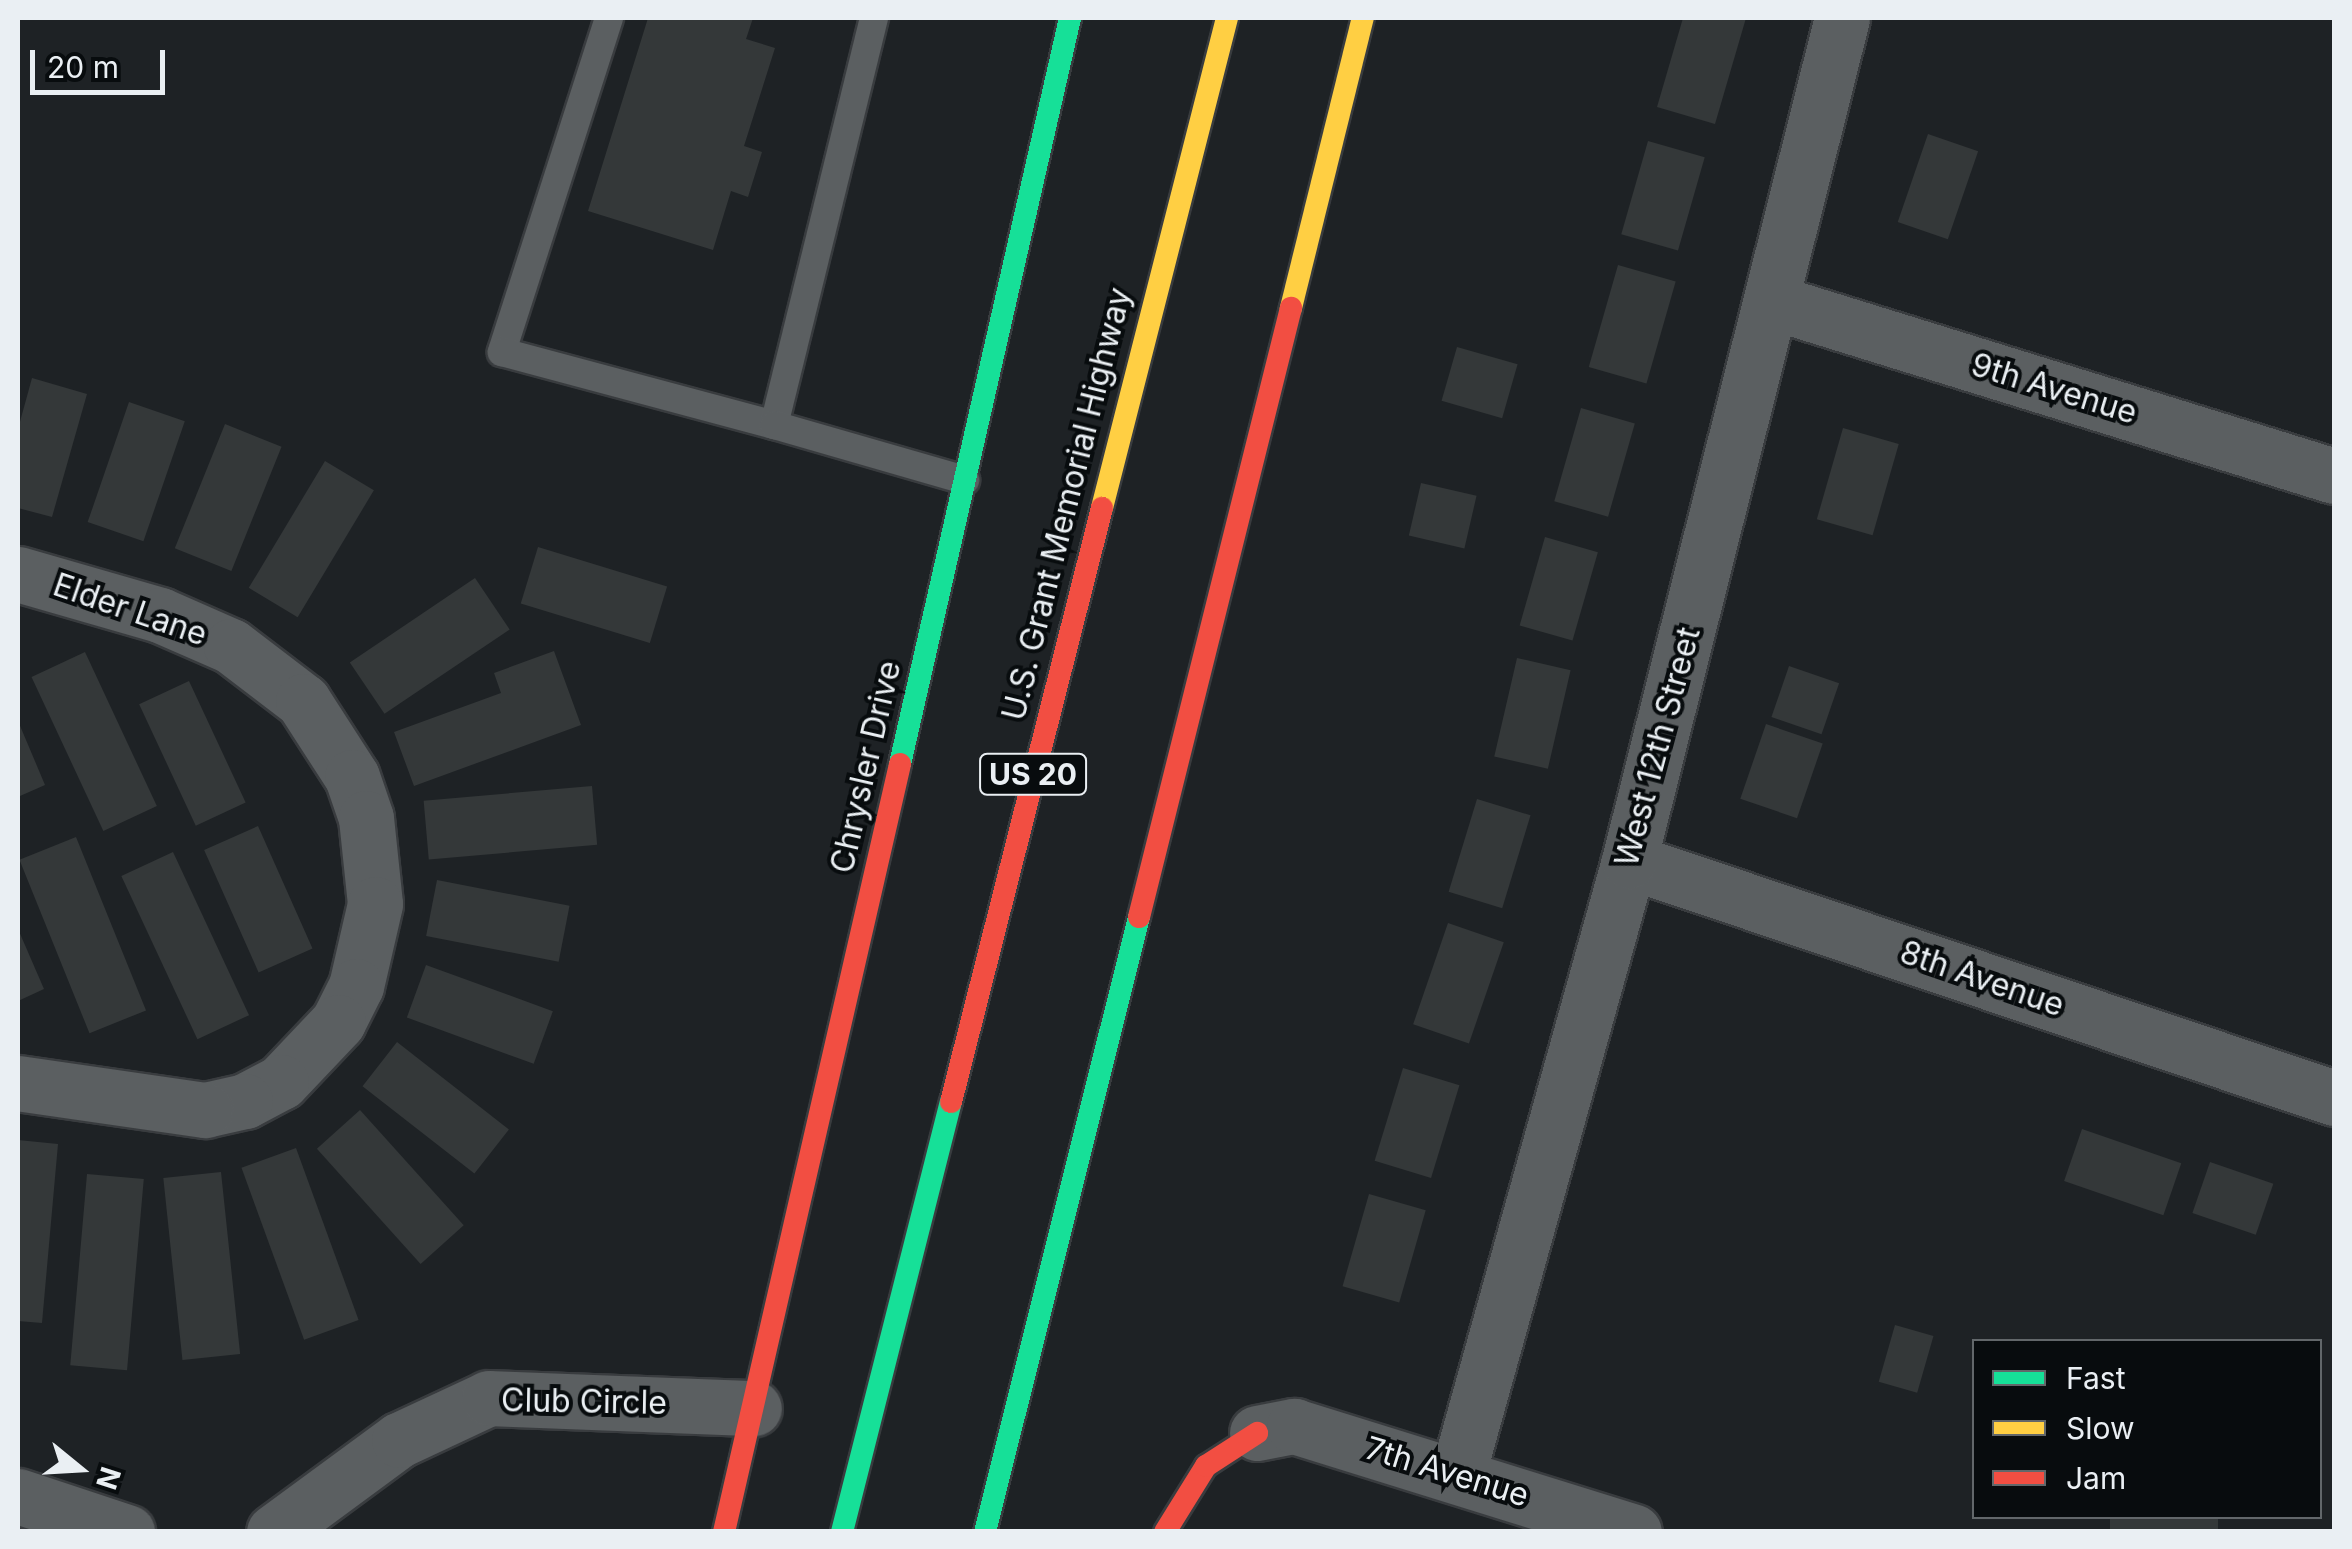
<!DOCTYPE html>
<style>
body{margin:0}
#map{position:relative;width:2352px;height:1549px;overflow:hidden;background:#1e2225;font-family:Inter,sans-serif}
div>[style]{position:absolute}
.building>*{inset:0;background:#343839;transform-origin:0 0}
.roads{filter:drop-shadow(2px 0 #393c3f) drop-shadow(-2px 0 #393c3f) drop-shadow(0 2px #393c3f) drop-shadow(0 -2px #393c3f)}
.lane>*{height:28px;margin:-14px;padding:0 14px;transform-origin:14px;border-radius:14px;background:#5b5f61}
.street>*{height:55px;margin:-27.5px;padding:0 27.5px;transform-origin:27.5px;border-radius:27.5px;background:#5b5f61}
.fast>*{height:22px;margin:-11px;padding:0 11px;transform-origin:11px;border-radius:11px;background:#16e098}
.slow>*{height:22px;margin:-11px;padding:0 11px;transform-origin:11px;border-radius:11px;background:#ffcf43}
.jam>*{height:22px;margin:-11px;padding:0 11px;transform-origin:11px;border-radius:11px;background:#f24e42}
span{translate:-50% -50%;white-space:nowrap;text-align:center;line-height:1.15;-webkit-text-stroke:8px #080c0e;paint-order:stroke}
.shield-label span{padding:2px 8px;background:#080c0e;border:2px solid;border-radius:8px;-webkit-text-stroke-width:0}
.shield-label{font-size:30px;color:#eaeff3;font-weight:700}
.street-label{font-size:32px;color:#eaeff3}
.frame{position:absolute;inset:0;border:20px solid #eaeff3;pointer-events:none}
.legend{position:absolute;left:1972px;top:1339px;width:350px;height:180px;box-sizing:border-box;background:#080c0e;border:2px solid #62676a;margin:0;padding:12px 18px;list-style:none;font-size:30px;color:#eaeff3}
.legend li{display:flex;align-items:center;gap:20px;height:50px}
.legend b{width:50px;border:2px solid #62676a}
.north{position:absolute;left:30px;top:1419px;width:100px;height:100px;-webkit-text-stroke:8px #080c0e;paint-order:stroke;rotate:108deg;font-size:28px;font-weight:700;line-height:40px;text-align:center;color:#eaeff3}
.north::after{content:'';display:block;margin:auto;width:35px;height:45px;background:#eaeff3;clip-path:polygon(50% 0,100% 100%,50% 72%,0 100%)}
.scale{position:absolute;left:30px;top:50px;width:135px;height:45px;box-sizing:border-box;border:5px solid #eaeff3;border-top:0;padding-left:12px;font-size:30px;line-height:35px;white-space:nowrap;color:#eaeff3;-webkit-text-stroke:8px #080c0e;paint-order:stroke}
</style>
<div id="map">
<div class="building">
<div style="clip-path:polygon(648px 18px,753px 18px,746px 39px,775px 48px,744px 146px,762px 152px,748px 197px,731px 191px,713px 250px,588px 211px)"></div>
<div style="clip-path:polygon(1683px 18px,1746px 18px,1715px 124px,1657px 107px)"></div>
<div style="left:1928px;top:134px;width:53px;height:93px;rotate:19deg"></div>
<div style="left:1648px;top:141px;width:59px;height:97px;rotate:16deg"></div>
<div style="left:1618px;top:265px;width:60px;height:106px;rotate:16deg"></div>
<div style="left:1457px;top:347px;width:63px;height:56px;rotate:16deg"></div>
<div style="clip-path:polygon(32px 378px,87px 394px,52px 517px,18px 508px,18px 429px)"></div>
<div style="left:129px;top:402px;width:59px;height:127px;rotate:19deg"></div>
<div style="left:1581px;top:408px;width:56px;height:97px;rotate:16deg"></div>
<div style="left:225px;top:424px;width:61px;height:134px;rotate:22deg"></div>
<div style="left:1843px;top:428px;width:58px;height:95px;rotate:16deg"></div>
<div style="left:325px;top:461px;width:57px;height:148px;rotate:31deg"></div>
<div style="left:1421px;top:483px;width:57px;height:54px;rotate:13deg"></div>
<div style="left:1545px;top:537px;width:55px;height:92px;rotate:16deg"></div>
<div style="left:538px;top:547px;width:135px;height:59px;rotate:17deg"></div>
<div style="left:475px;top:578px;width:62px;height:151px;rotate:56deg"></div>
<div style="clip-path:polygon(554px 651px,581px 725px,414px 786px,394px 732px,501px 693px,494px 673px)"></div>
<div style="left:85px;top:652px;width:170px;height:59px;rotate:65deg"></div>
<div style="left:1517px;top:658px;width:55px;height:101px;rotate:13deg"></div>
<div style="left:1789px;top:666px;width:53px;height:54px;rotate:19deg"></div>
<div style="left:189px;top:681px;width:134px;height:55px;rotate:65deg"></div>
<div style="clip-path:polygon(18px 721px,45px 785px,20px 796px,18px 791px)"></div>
<div style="left:1766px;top:724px;width:60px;height:79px;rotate:19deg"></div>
<div style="left:592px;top:786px;width:59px;height:169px;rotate:85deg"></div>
<div style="left:1477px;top:799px;width:56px;height:97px;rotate:17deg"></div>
<div style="left:258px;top:826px;width:134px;height:59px;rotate:66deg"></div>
<div style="left:76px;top:837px;width:187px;height:61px;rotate:68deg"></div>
<div style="left:173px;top:852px;width:180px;height:57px;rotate:65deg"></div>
<div style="left:437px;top:880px;width:135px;height:57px;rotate:11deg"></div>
<div style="left:1448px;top:923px;width:59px;height:107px;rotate:19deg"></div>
<div style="clip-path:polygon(18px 929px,44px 989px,18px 1001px)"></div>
<div style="left:426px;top:965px;width:135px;height:56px;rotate:20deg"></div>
<div style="left:397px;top:1042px;width:142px;height:56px;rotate:38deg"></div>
<div style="left:1403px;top:1068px;width:59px;height:97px;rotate:17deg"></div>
<div style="left:360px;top:1110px;width:155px;height:58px;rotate:48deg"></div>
<div style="left:2082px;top:1129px;width:105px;height:55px;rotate:19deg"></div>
<div style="clip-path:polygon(18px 1140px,58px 1144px,42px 1323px,18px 1321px)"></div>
<div style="left:296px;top:1148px;width:183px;height:58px;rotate:70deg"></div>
<div style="left:2210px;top:1162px;width:67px;height:54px;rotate:19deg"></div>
<div style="left:221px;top:1172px;width:183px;height:58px;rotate:84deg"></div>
<div style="left:87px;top:1174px;width:57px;height:192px;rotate:5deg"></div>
<div style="left:1369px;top:1194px;width:59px;height:96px;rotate:16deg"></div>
<div style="left:1895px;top:1325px;width:40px;height:59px;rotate:16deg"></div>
<div style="left:2110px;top:1516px;width:108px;height:17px"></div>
</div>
<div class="roads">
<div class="lane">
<div style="left:609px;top:18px;width:351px;rotate:107.8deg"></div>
<div style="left:502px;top:352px;width:282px;rotate:15deg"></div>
<div style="left:874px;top:18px;width:419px;rotate:103.8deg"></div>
<div style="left:774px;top:425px;width:199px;rotate:16.1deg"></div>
</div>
<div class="street">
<div style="left:1773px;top:302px;width:587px;rotate:17.23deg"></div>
<div style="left:18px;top:574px;width:148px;rotate:16.1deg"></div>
<div style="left:160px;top:615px;width:77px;rotate:23.6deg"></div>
<div style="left:231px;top:646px;width:91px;rotate:37.4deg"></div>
<div style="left:303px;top:701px;width:90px;rotate:57.2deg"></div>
<div style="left:352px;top:777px;width:43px;rotate:71.1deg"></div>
<div style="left:366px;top:818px;width:86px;rotate:84deg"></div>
<div style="left:375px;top:904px;width:84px;rotate:103deg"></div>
<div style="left:356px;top:986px;width:40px;rotate:116.6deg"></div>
<div style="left:338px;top:1022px;width:83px;rotate:133.5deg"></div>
<div style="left:281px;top:1082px;width:41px;rotate:152.2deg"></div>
<div style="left:245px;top:1101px;width:41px;rotate:167.3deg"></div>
<div style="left:205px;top:1110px;width:189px;rotate:-171.8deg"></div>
<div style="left:1629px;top:861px;width:744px;rotate:18.58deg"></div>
<div style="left:1257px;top:1433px;width:38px;rotate:-11deg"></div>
<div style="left:1294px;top:1426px;width:356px;rotate:17.3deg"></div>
<div style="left:1458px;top:1473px;width:635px;rotate:-74.39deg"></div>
<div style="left:1629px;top:861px;width:869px;rotate:-75.82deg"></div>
<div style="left:18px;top:1496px;width:115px;rotate:18.3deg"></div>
<div style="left:274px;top:1532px;width:155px;rotate:-36.4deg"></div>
<div style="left:399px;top:1440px;width:99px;rotate:-25deg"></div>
<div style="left:489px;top:1398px;width:265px;rotate:2.2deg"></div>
</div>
<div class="fast">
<div style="left:900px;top:764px;width:765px;rotate:-77.16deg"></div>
<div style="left:842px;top:1532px;width:444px;rotate:-75.8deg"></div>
<div style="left:985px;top:1532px;width:634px;rotate:-75.94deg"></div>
</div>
<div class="slow">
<div style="left:1291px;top:308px;width:299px;rotate:-76.1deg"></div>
<div style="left:1102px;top:508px;width:506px;rotate:-75.69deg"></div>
</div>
<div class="jam">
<div style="left:1139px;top:917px;width:628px;rotate:-75.99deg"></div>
<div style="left:951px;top:1102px;width:613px;rotate:-75.74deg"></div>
<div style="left:724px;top:1532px;width:788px;rotate:-77.09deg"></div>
<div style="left:1165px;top:1532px;width:78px;rotate:-58.2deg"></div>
<div style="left:1206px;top:1466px;width:61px;rotate:-32.9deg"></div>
</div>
</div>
<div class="shield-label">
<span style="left:1033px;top:774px">US 20</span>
</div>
<div class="street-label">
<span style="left:2054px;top:389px;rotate:17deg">9th Avenue</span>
<span style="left:1067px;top:504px;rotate:-76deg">U.S. Grant Memorial Highway</span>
<span style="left:130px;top:610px;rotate:19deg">Elder Lane</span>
<span style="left:1658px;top:747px;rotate:-75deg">West 12th Street</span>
<span style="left:866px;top:767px;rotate:-77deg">Chrysler Drive</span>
<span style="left:1982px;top:979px;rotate:19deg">8th Avenue</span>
<span style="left:584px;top:1402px;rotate:1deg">Club Circle</span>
<span style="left:1447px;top:1472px;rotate:17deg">7th Avenue</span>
</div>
<div class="frame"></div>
<ul class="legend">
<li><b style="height:12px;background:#16e098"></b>Fast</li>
<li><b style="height:12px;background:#ffcf43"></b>Slow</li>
<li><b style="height:12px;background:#f24e42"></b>Jam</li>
</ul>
<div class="north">N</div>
<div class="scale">20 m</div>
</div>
